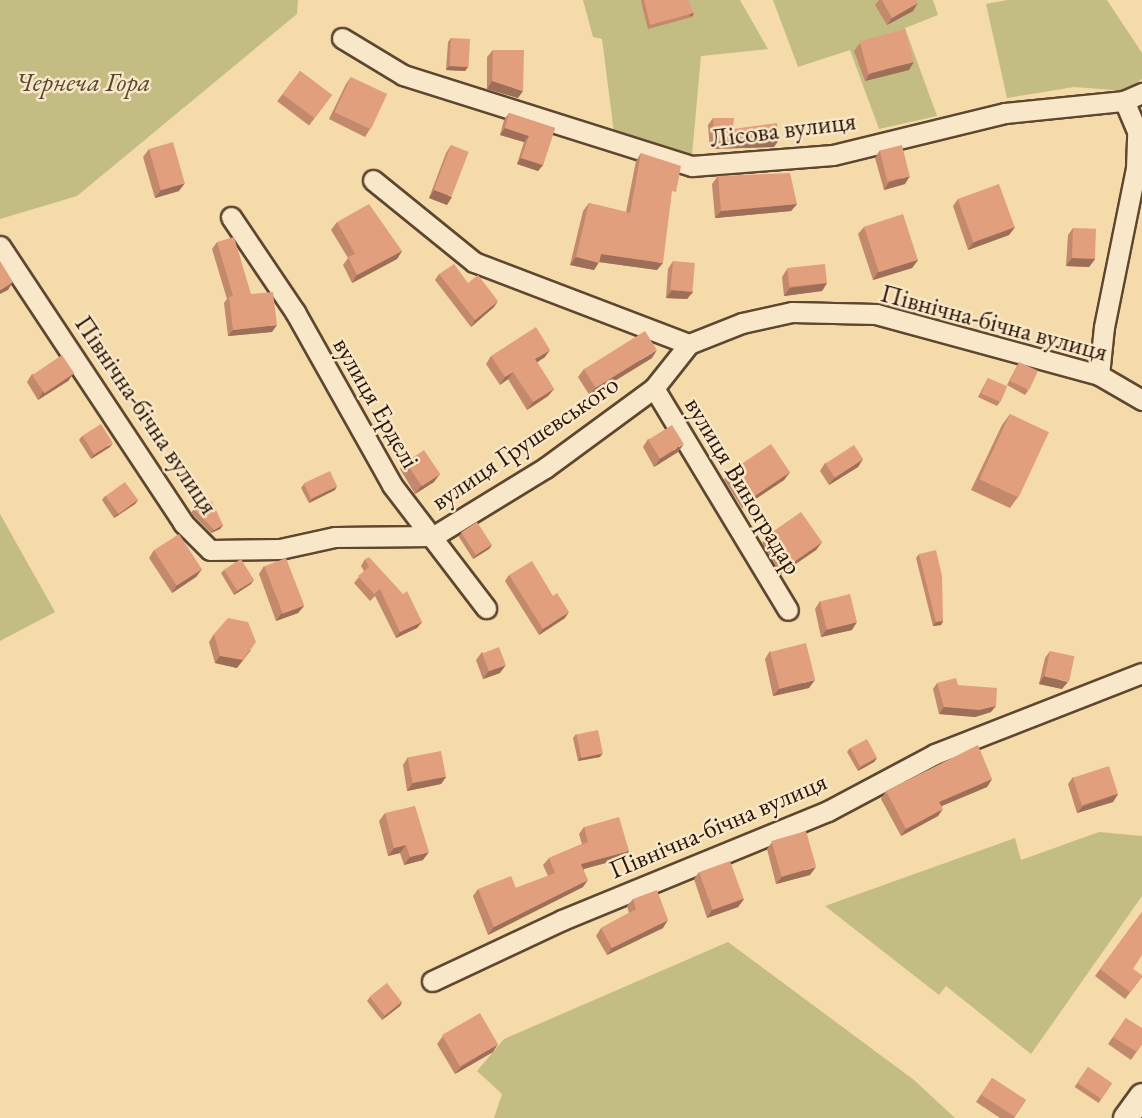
<!DOCTYPE html>
<meta charset="utf-8">
<style>
body{margin:0}
#map{position:relative;width:1142px;height:1118px;overflow:hidden;background:#f5daaa;font-family:"EB Garamond",serif}
div>[style]{position:absolute}
.green>*{inset:0;background:#c4bd83}
.roads{filter:drop-shadow(2px 0 #5e4630) drop-shadow(-2px 0 #5e4630) drop-shadow(0 2px #5e4630) drop-shadow(0 -2px #5e4630)}
.minor>*{height:19px;margin:-9.5px;padding:0 9.5px;transform-origin:9.5px;border-radius:9.5px;background:#f8e7c8}
.tertiary>*{height:24px;margin:-12px;padding:0 12px;transform-origin:12px;border-radius:12px;background:#f8e7c8}
.wall>*{inset:0;background:#c2896c;transform-origin:0 0}
.shaded-wall>*{inset:0;background:#9e6f58;transform-origin:0 0}
.building>*{inset:0;background:#e29f7e;transform-origin:0 0}
span{translate:-50% -50%;white-space:nowrap;text-align:center;line-height:1.15;-webkit-text-stroke:5px #f8e7c8;paint-order:stroke}
.park-label{font-size:26px;color:#59472d;font-style:italic}
.street-label{font-size:26px;color:#2b1508}
</style>
<div id="map">
<div class="green">
<div style="clip-path:polygon(0 0,298px 0,297px 14px,77px 196px,0 219px)"></div>
<div style="clip-path:polygon(583px 0,740px 0,768px 49px,701px 56px,692px 155px,614px 133px,602px 39px,593px 37px)"></div>
<div style="clip-path:polygon(773px 0,933px 0,938px 15px,905px 28px,937px 116px,879px 129px,850px 50px,798px 67px)"></div>
<div style="clip-path:polygon(1007px 0,1107px 0,1142px 53px,1142px 79px,1126px 91px,1074px 87px,1007px 98px,986px 4px)"></div>
<div style="clip-path:polygon(0 514px,55px 612px,0 641px)"></div>
<div style="clip-path:polygon(1099px 832px,1142px 836px,1142px 896px,1031px 1054px,946px 986px,939px 995px,825px 906px,1015px 838px,1021px 860px)"></div>
<div style="clip-path:polygon(728px 942px,914px 1080px,955px 1118px,494px 1118px,502px 1094px,477px 1071px,504px 1039px)"></div>
</div>
<div class="roads">
<div class="minor">
<div style="left:342px;top:38px;width:71px;rotate:31.2deg"></div>
<div style="left:403px;top:75px;width:303px;rotate:17.5deg"></div>
<div style="left:692px;top:166px;width:141px;rotate:-4.5deg"></div>
<div style="left:833px;top:155px;width:177px;rotate:-13.7deg"></div>
<div style="left:1005px;top:113px;width:120px;rotate:-5.8deg"></div>
<div style="left:373px;top:180px;width:130px;rotate:39.1deg"></div>
<div style="left:474px;top:262px;width:230px;rotate:20.9deg"></div>
<div style="left:689px;top:344px;width:57px;rotate:-21.6deg"></div>
<div style="left:742px;top:323px;width:51px;rotate:-12.4deg"></div>
<div style="left:792px;top:312px;width:84px;rotate:1.4deg"></div>
<div style="left:876px;top:314px;width:231px;rotate:15.3deg"></div>
<div style="left:1099px;top:375px;width:50px;rotate:30.2deg"></div>
<div style="left:231px;top:217px;width:115px;rotate:56deg"></div>
<div style="left:295px;top:312px;width:198px;rotate:60.7deg"></div>
<div style="left:392px;top:485px;width:155px;rotate:52.6deg"></div>
<div style="left:0;top:246px;width:332px;rotate:56.5deg"></div>
<div style="left:183px;top:523px;width:38px;rotate:45deg"></div>
<div style="left:210px;top:550px;width:70px;rotate:-0.8deg"></div>
<div style="left:280px;top:549px;width:56px;rotate:-12.3deg"></div>
<div style="left:335px;top:537px;width:99px;rotate:-0.6deg"></div>
<div style="left:434px;top:536px;width:130px;rotate:-31.5deg"></div>
<div style="left:545px;top:468px;width:135px;rotate:-36.3deg"></div>
<div style="left:654px;top:388px;width:56px;rotate:-51.5deg"></div>
<div style="left:1099px;top:375px;width:48px;rotate:-84.1deg"></div>
<div style="left:1104px;top:327px;width:162px;rotate:-78.6deg"></div>
<div style="left:1136px;top:168px;width:37px;rotate:-88deg"></div>
<div style="left:1137px;top:131px;width:33px;rotate:-113deg"></div>
<div style="left:1124px;top:101px;width:20px;rotate:-24deg"></div>
<div style="left:654px;top:388px;width:259px;rotate:58.9deg"></div>
<div style="left:432px;top:981px;width:144px;rotate:-25.1deg"></div>
<div style="left:562px;top:920px;width:287px;rotate:-22.3deg"></div>
<div style="left:828px;top:811px;width:121px;rotate:-28deg"></div>
<div style="left:935px;top:754px;width:222px;rotate:-21.4deg"></div>
</div>
<div class="tertiary">
<div style="left:1126px;top:1118px;width:27px;rotate:-54deg"></div>
</div>
</div>
<div class="wall">
<div style="clip-path:polygon(642px 0,688px 0,692px 17px,648px 29px,641px 1px)"></div>
<div style="clip-path:polygon(879px 0,916px 0,913px 11px,887px 25px,875px 5px)"></div>
<div style="clip-path:polygon(451px 38px,468px 67px,465px 71px,446px 70px,448px 42px)"></div>
<div style="clip-path:polygon(860px 43px,909px 70px,865px 81px,854px 51px)"></div>
<div style="clip-path:polygon(493px 50px,518px 98px,487px 89px,487px 57px)"></div>
<div style="left:300px;top:71px;width:40px;height:38px;rotate:37deg"></div>
<div style="clip-path:polygon(351px 77px,370px 129px,365px 137px,329px 119px,346px 84px)"></div>
<div style="clip-path:polygon(509px 113px,555px 128px,543px 165px,538px 171px,517px 164px,524px 142px,500px 135px,504px 120px)"></div>
<div style="clip-path:polygon(713px 118px,733px 129px,774px 147px,710px 149px,708px 125px)"></div>
<div style="clip-path:polygon(451px 145px,447px 205px,429px 198px,446px 153px)"></div>
<div style="clip-path:polygon(149px 149px,179px 191px,155px 198px,143px 157px)"></div>
<div style="clip-path:polygon(880px 150px,905px 184px,884px 190px,875px 158px)"></div>
<div style="clip-path:polygon(641px 153px,671px 199px,657px 270px,599px 262px,594px 270px,570px 265px,583px 211px,589px 203px,626px 212px,636px 161px)"></div>
<div style="clip-path:polygon(718px 176px,797px 204px,791px 211px,715px 218px,712px 184px)"></div>
<div style="clip-path:polygon(958px 199px,1015px 227px,1009px 235px,968px 250px,953px 206px)"></div>
<div style="clip-path:polygon(337px 222px,402px 251px,397px 259px,352px 283px,343px 265px,348px 258px,331px 230px)"></div>
<div style="clip-path:polygon(864px 227px,918px 260px,912px 268px,873px 280px,858px 234px)"></div>
<div style="clip-path:polygon(1073px 228px,1095px 259px,1089px 267px,1066px 266px,1068px 235px)"></div>
<div style="clip-path:polygon(217px 242px,251px 294px,272px 332px,228px 336px,224px 303px,227px 299px,212px 249px)"></div>
<div style="clip-path:polygon(673px 261px,693px 292px,687px 299px,666px 298px,668px 269px)"></div>
<div style="clip-path:polygon(787px 269px,827px 283px,822px 291px,784px 296px,782px 277px)"></div>
<div style="clip-path:polygon(439px 274px,494px 307px,471px 327px,435px 280px)"></div>
<div style="clip-path:polygon(491px 356px,545px 357px,537px 362px,554px 389px,548px 396px,527px 410px,508px 379px,500px 385px,486px 364px)"></div>
<div style="clip-path:polygon(652px 358px,590px 396px,578px 377px,584px 369px)"></div>
<div style="clip-path:polygon(1019px 362px,1028px 391px,1025px 395px,1007px 385px)"></div>
<div style="clip-path:polygon(74px 373px,68px 381px,38px 400px,27px 382px,32px 374px)"></div>
<div style="clip-path:polygon(988px 378px,1000px 402px,997px 406px,978px 397px)"></div>
<div style="clip-path:polygon(1010px 414px,1018px 497px,1010px 508px,971px 490px,1002px 425px)"></div>
<div style="clip-path:polygon(82px 436px,110px 447px,91px 459px,79px 440px)"></div>
<div style="clip-path:polygon(648px 439px,678px 452px,654px 467px,643px 447px)"></div>
<div style="clip-path:polygon(863px 459px,858px 467px,829px 485px,820px 471px,825px 463px)"></div>
<div style="clip-path:polygon(405px 462px,434px 482px,415px 494px,400px 469px)"></div>
<div style="clip-path:polygon(729px 472px,790px 472px,784px 480px,742px 508px,724px 480px)"></div>
<div style="clip-path:polygon(304px 484px,335px 490px,309px 503px,301px 488px)"></div>
<div style="clip-path:polygon(105px 496px,138px 500px,135px 504px,114px 518px,102px 500px)"></div>
<div style="clip-path:polygon(194px 509px,223px 525px,220px 529px,211px 533px,191px 513px)"></div>
<div style="clip-path:polygon(461px 533px,492px 545px,489px 549px,473px 559px,459px 537px)"></div>
<div style="clip-path:polygon(767px 535px,822px 542px,816px 550px,781px 574px,762px 543px)"></div>
<div style="clip-path:polygon(154px 550px,202px 569px,196px 577px,172px 593px,149px 558px)"></div>
<div style="clip-path:polygon(919px 554px,943px 621px,941px 625px,933px 626px,916px 558px)"></div>
<div style="clip-path:polygon(365px 559px,422px 622px,417px 628px,396px 638px,375px 596px,370px 601px,354px 583px,364px 571px,361px 566px)"></div>
<div style="clip-path:polygon(264px 566px,304px 606px,298px 613px,276px 621px,259px 574px)"></div>
<div style="clip-path:polygon(224px 570px,251px 584px,234px 595px,221px 573px)"></div>
<div style="clip-path:polygon(509px 575px,553px 596px,565px 618px,539px 635px,505px 581px)"></div>
<div style="clip-path:polygon(820px 601px,852px 630px,821px 637px,815px 609px)"></div>
<div style="clip-path:polygon(214px 634px,237px 668px,215px 663px,209px 642px)"></div>
<div style="clip-path:polygon(770px 651px,809px 688px,773px 696px,765px 659px)"></div>
<div style="clip-path:polygon(1050px 651px,1062px 689px,1039px 684px,1045px 658px)"></div>
<div style="clip-path:polygon(482px 652px,500px 673px,483px 679px,476px 660px)"></div>
<div style="clip-path:polygon(937px 683px,958px 685px,991px 712px,975px 717px,939px 714px,933px 689px)"></div>
<div style="clip-path:polygon(576px 734px,600px 757px,578px 761px,573px 738px)"></div>
<div style="clip-path:polygon(850px 748px,877px 758px,874px 762px,858px 771px,847px 752px)"></div>
<div style="clip-path:polygon(408px 757px,446px 777px,441px 784px,407px 791px,403px 765px)"></div>
<div style="clip-path:polygon(1073px 777px,1118px 794px,1113px 802px,1077px 813px,1068px 784px)"></div>
<div style="clip-path:polygon(992px 779px,987px 787px,942px 806px,938px 816px,901px 836px,881px 799px,886px 791px)"></div>
<div style="clip-path:polygon(385px 813px,423px 860px,404px 865px,400px 853px,388px 856px,379px 821px)"></div>
<div style="clip-path:polygon(584px 827px,629px 851px,624px 858px,584px 869px,583px 887px,488px 935px,473px 896px,478px 889px,516px 888px,548px 876px,543px 865px,549px 858px,582px 844px,579px 834px)"></div>
<div style="clip-path:polygon(772px 842px,810px 875px,776px 884px,767px 849px)"></div>
<div style="clip-path:polygon(699px 872px,744px 899px,738px 907px,707px 918px,694px 879px)"></div>
<div style="clip-path:polygon(633px 899px,663px 928px,607px 955px,596px 936px,601px 928px,629px 913px,627px 906px)"></div>
<div style="clip-path:polygon(1142px 912px,1133px 969px,1142px 977px,1125px 999px,1095px 976px)"></div>
<div style="clip-path:polygon(370px 997px,402px 1002px,400px 1006px,382px 1020px,367px 1001px)"></div>
<div style="clip-path:polygon(1126px 1018px,1142px 1044px,1131px 1060px,1108px 1044px)"></div>
<div style="clip-path:polygon(443px 1036px,493px 1052px,455px 1074px,437px 1044px)"></div>
<div style="left:1088px;top:1067px;width:29px;height:24px;rotate:34deg"></div>
<div style="clip-path:polygon(992px 1078px,1026px 1100px,1014px 1118px,1000px 1118px,976px 1102px)"></div>
</div>
<div class="shaded-wall">
<div style="clip-path:polygon(918px 3px,913px 11px,887px 25px,892px 18px)"></div>
<div style="left:694px;top:13px;width:4px;height:46px;rotate:117deg"></div>
<div style="clip-path:polygon(914px 62px,909px 70px,865px 81px,870px 73px)"></div>
<div style="clip-path:polygon(449px 66px,468px 67px,465px 71px,446px 70px)"></div>
<div style="clip-path:polygon(492px 81px,523px 91px,518px 98px,487px 89px)"></div>
<div style="clip-path:polygon(505px 128px,529px 136px,524px 142px,500px 135px)"></div>
<div style="clip-path:polygon(779px 140px,774px 147px,710px 149px,715px 141px)"></div>
<div style="clip-path:polygon(521px 158px,543px 165px,538px 171px,517px 164px)"></div>
<div style="clip-path:polygon(910px 176px,905px 184px,884px 190px,889px 182px)"></div>
<div style="clip-path:polygon(185px 183px,179px 191px,155px 198px,161px 190px)"></div>
<div style="clip-path:polygon(434px 190px,452px 197px,447px 205px,429px 198px)"></div>
<div style="clip-path:polygon(797px 204px,791px 211px,715px 218px,721px 211px)"></div>
<div style="clip-path:polygon(1015px 227px,1009px 235px,968px 250px,974px 242px)"></div>
<div style="clip-path:polygon(402px 251px,397px 259px,352px 283px,357px 275px)"></div>
<div style="clip-path:polygon(601px 254px,663px 263px,657px 270px,599px 262px,594px 270px,570px 265px,576px 257px)"></div>
<div style="clip-path:polygon(1072px 258px,1095px 259px,1089px 267px,1066px 266px)"></div>
<div style="clip-path:polygon(918px 260px,912px 268px,873px 280px,878px 272px)"></div>
<div style="clip-path:polygon(13px 282px,8px 290px,0 294px,0 290px)"></div>
<div style="clip-path:polygon(827px 283px,822px 291px,784px 296px,790px 288px)"></div>
<div style="clip-path:polygon(672px 290px,693px 292px,687px 299px,666px 298px)"></div>
<div style="clip-path:polygon(498px 301px,494px 307px,471px 327px,475px 320px)"></div>
<div style="clip-path:polygon(277px 325px,272px 332px,228px 336px,233px 330px)"></div>
<div style="clip-path:polygon(550px 350px,545px 357px,530px 367px,535px 359px)"></div>
<div style="clip-path:polygon(657px 350px,652px 358px,590px 396px,595px 388px)"></div>
<div style="clip-path:polygon(513px 372px,508px 379px,500px 385px,505px 377px)"></div>
<div style="clip-path:polygon(74px 373px,68px 381px,38px 400px,43px 392px)"></div>
<div style="clip-path:polygon(554px 389px,548px 396px,527px 410px,533px 402px)"></div>
<div style="clip-path:polygon(113px 443px,110px 447px,91px 459px,94px 455px)"></div>
<div style="clip-path:polygon(684px 444px,678px 452px,654px 467px,660px 459px)"></div>
<div style="clip-path:polygon(863px 459px,858px 467px,829px 485px,835px 477px)"></div>
<div style="clip-path:polygon(790px 472px,784px 480px,742px 508px,748px 500px)"></div>
<div style="clip-path:polygon(440px 474px,434px 482px,415px 494px,421px 486px)"></div>
<div style="clip-path:polygon(337px 486px,335px 490px,309px 503px,312px 499px)"></div>
<div style="clip-path:polygon(138px 500px,135px 504px,114px 518px,117px 514px)"></div>
<div style="clip-path:polygon(223px 525px,220px 529px,211px 533px,214px 530px)"></div>
<div style="clip-path:polygon(822px 542px,816px 550px,781px 574px,786px 566px)"></div>
<div style="clip-path:polygon(492px 545px,489px 549px,473px 559px,476px 555px)"></div>
<div style="clip-path:polygon(202px 569px,196px 577px,172px 593px,177px 585px)"></div>
<div style="clip-path:polygon(254px 580px,251px 584px,234px 595px,237px 591px)"></div>
<div style="clip-path:polygon(304px 606px,298px 613px,276px 621px,281px 614px)"></div>
<div style="clip-path:polygon(569px 612px,565px 618px,539px 635px,543px 629px)"></div>
<div style="clip-path:polygon(943px 621px,941px 625px,933px 626px,936px 622px)"></div>
<div style="clip-path:polygon(422px 622px,417px 628px,396px 638px,400px 632px)"></div>
<div style="clip-path:polygon(857px 622px,852px 630px,821px 637px,827px 629px)"></div>
<div style="clip-path:polygon(251px 650px,237px 668px,215px 663px,220px 656px)"></div>
<div style="clip-path:polygon(506px 665px,500px 673px,483px 679px,489px 671px)"></div>
<div style="clip-path:polygon(1044px 676px,1068px 682px,1062px 689px,1039px 684px)"></div>
<div style="clip-path:polygon(815px 680px,809px 688px,773px 696px,779px 689px)"></div>
<div style="clip-path:polygon(996px 706px,991px 712px,975px 717px,939px 714px,944px 707px)"></div>
<div style="clip-path:polygon(603px 753px,600px 757px,578px 761px,581px 757px)"></div>
<div style="clip-path:polygon(877px 758px,874px 762px,858px 771px,861px 767px)"></div>
<div style="clip-path:polygon(446px 777px,441px 784px,407px 791px,413px 783px)"></div>
<div style="clip-path:polygon(992px 779px,987px 787px,934px 809px,939px 802px)"></div>
<div style="clip-path:polygon(1118px 794px,1113px 802px,1077px 813px,1083px 806px)"></div>
<div style="clip-path:polygon(943px 809px,938px 816px,901px 836px,906px 829px)"></div>
<div style="clip-path:polygon(406px 845px,400px 853px,388px 856px,394px 848px)"></div>
<div style="clip-path:polygon(629px 851px,624px 858px,576px 871px,581px 864px)"></div>
<div style="clip-path:polygon(429px 852px,423px 860px,404px 865px,410px 857px)"></div>
<div style="clip-path:polygon(816px 867px,810px 875px,776px 884px,782px 877px)"></div>
<div style="clip-path:polygon(588px 880px,583px 887px,488px 935px,494px 927px)"></div>
<div style="clip-path:polygon(744px 899px,738px 907px,707px 918px,712px 910px)"></div>
<div style="clip-path:polygon(668px 920px,663px 928px,607px 955px,612px 948px)"></div>
<div style="clip-path:polygon(402px 1002px,400px 1006px,382px 1020px,385px 1016px)"></div>
<div style="clip-path:polygon(498px 1044px,493px 1052px,455px 1074px,461px 1067px)"></div>
</div>
<div class="building">
<div style="clip-path:polygon(644px 0,688px 0,694px 13px,650px 25px)"></div>
<div style="clip-path:polygon(882px 0,916px 0,918px 3px,892px 18px)"></div>
<div style="left:905px;top:29px;width:34px;height:47px;rotate:75deg"></div>
<div style="left:451px;top:38px;width:19px;height:28px;rotate:3deg"></div>
<div style="clip-path:polygon(493px 50px,524px 50px,523px 91px,492px 81px)"></div>
<div style="left:300px;top:71px;width:40px;height:29px;rotate:37deg"></div>
<div style="left:351px;top:77px;width:40px;height:39px;rotate:25deg"></div>
<div style="clip-path:polygon(509px 113px,555px 128px,543px 165px,521px 158px,529px 136px,505px 128px)"></div>
<div style="clip-path:polygon(713px 118px,734px 118px,733px 129px,777px 123px,779px 140px,715px 141px)"></div>
<div style="left:173px;top:142px;width:43px;height:25px;rotate:74deg"></div>
<div style="left:451px;top:145px;width:19px;height:48px;rotate:21deg"></div>
<div style="left:902px;top:145px;width:32px;height:23px;rotate:76deg"></div>
<div style="clip-path:polygon(641px 153px,681px 166px,676px 192px,672px 191px,663px 263px,601px 254px,599px 263px,576px 257px,589px 203px,630px 213px)"></div>
<div style="clip-path:polygon(790px 173px,797px 204px,721px 211px,718px 176px)"></div>
<div style="left:999px;top:184px;width:46px;height:44px;rotate:70deg"></div>
<div style="clip-path:polygon(369px 204px,402px 251px,357px 275px,348px 257px,355px 254px,337px 222px)"></div>
<div style="left:903px;top:214px;width:48px;height:41px;rotate:72deg"></div>
<div style="left:1073px;top:228px;width:23px;height:30px;rotate:2deg"></div>
<div style="clip-path:polygon(234px 237px,251px 294px,273px 292px,277px 325px,233px 330px,229px 297px,233px 296px,217px 242px)"></div>
<div style="clip-path:polygon(0 261px,13px 282px,0 290px)"></div>
<div style="left:673px;top:261px;width:22px;height:29px;rotate:5deg"></div>
<div style="clip-path:polygon(454px 264px,468px 283px,478px 275px,498px 301px,475px 320px,439px 274px)"></div>
<div style="left:825px;top:264px;width:19px;height:38px;rotate:84deg"></div>
<div style="clip-path:polygon(536px 327px,550px 350px,535px 359px,554px 389px,533px 402px,513px 372px,505px 377px,491px 356px)"></div>
<div style="left:645px;top:331px;width:22px;height:72px;rotate:58deg"></div>
<div style="left:62px;top:355px;width:22px;height:36px;rotate:56deg"></div>
<div style="left:1019px;top:362px;width:21px;height:21px;rotate:25deg"></div>
<div style="left:988px;top:378px;width:21px;height:17px;rotate:23deg"></div>
<div style="left:1010px;top:414px;width:43px;height:72px;rotate:25deg"></div>
<div style="left:101px;top:424px;width:22px;height:22px;rotate:58deg"></div>
<div style="left:672px;top:425px;width:22px;height:28px;rotate:58deg"></div>
<div style="left:771px;top:444px;width:34px;height:50px;rotate:56deg"></div>
<div style="left:854px;top:445px;width:17px;height:34px;rotate:57deg"></div>
<div style="left:424px;top:450px;width:29px;height:22px;rotate:56deg"></div>
<div style="left:330px;top:471px;width:17px;height:29px;rotate:65deg"></div>
<div style="left:125px;top:482px;width:22px;height:24px;rotate:54deg"></div>
<div style="clip-path:polygon(212px 501px,223px 525px,214px 530px,194px 509px)"></div>
<div style="left:801px;top:512px;width:37px;height:41px;rotate:55deg"></div>
<div style="left:477px;top:522px;width:27px;height:19px;rotate:57deg"></div>
<div style="left:179px;top:534px;width:42px;height:30px;rotate:57deg"></div>
<div style="clip-path:polygon(936px 550px,942px 576px,943px 621px,936px 622px,919px 554px)"></div>
<div style="clip-path:polygon(369px 557px,403px 594px,407px 591px,422px 622px,400px 632px,380px 589px,374px 594px,358px 576px,369px 567px,365px 559px)"></div>
<div style="left:286px;top:558px;width:51px;height:23px;rotate:69deg"></div>
<div style="left:241px;top:559px;width:25px;height:20px;rotate:58deg"></div>
<div style="clip-path:polygon(532px 561px,553px 596px,557px 593px,569px 612px,543px 629px,509px 575px)"></div>
<div style="left:850px;top:594px;width:29px;height:31px;rotate:76deg"></div>
<div style="clip-path:polygon(228px 618px,248px 622px,256px 642px,243px 660px,220px 656px,214px 634px)"></div>
<div style="left:806px;top:643px;width:38px;height:37px;rotate:76deg"></div>
<div style="left:499px;top:647px;width:19px;height:18px;rotate:69deg"></div>
<div style="left:1050px;top:651px;width:25px;height:26px;rotate:12deg"></div>
<div style="clip-path:polygon(956px 678px,958px 685px,997px 688px,996px 706px,979px 710px,944px 707px,937px 683px)"></div>
<div style="left:598px;top:730px;width:24px;height:22px;rotate:78deg"></div>
<div style="left:867px;top:739px;width:21px;height:19px;rotate:62deg"></div>
<div style="clip-path:polygon(978px 745px,992px 779px,939px 802px,943px 809px,906px 829px,886px 791px)"></div>
<div style="left:441px;top:751px;width:26px;height:34px;rotate:79deg"></div>
<div style="left:1109px;top:766px;width:29px;height:38px;rotate:72deg"></div>
<div style="clip-path:polygon(415px 806px,429px 852px,410px 857px,406px 845px,394px 848px,385px 813px)"></div>
<div style="clip-path:polygon(619px 817px,629px 851px,581px 864px,588px 880px,494px 927px,478px 889px,511px 876px,516px 888px,555px 873px,549px 858px,588px 842px,584px 827px)"></div>
<div style="left:806px;top:831px;width:37px;height:36px;rotate:74deg"></div>
<div style="left:730px;top:861px;width:40px;height:33px;rotate:70deg"></div>
<div style="clip-path:polygon(657px 890px,668px 920px,612px 948px,601px 928px,636px 909px,633px 899px)"></div>
<div style="clip-path:polygon(1142px 912px,1142px 955px,1133px 969px,1142px 975px,1142px 977px,1130px 992px,1100px 969px)"></div>
<div style="left:387px;top:983px;width:24px;height:22px;rotate:52deg"></div>
<div style="left:480px;top:1013px;width:36px;height:44px;rotate:60deg"></div>
<div style="clip-path:polygon(1126px 1018px,1142px 1028px,1142px 1044px,1137px 1052px,1113px 1037px)"></div>
<div style="left:1088px;top:1067px;width:29px;height:19px;rotate:34deg"></div>
<div style="left:992px;top:1078px;width:40px;height:20px;rotate:33deg"></div>
</div>
<div class="park-label">
<span style="left:83px;top:83px">Чернеча Гора</span>
</div>
<div class="street-label">
<span style="left:783px;top:130px;rotate:-7deg">Лісова вулиця</span>
<span style="left:994px;top:323px;rotate:15deg">Північна-бічна вулиця</span>
<span style="left:376px;top:403px;rotate:60deg">вулиця Ерделі</span>
<span style="left:146px;top:415px;rotate:56deg">Північна-бічна вулиця</span>
<span style="left:525px;top:443px;rotate:-34deg">вулиця Грушевського</span>
<span style="left:743px;top:486px;rotate:59deg">вулиця Виноградар</span>
<span style="left:718px;top:826px;rotate:-23deg">Північна-бічна вулиця</span>
</div>
</div>
